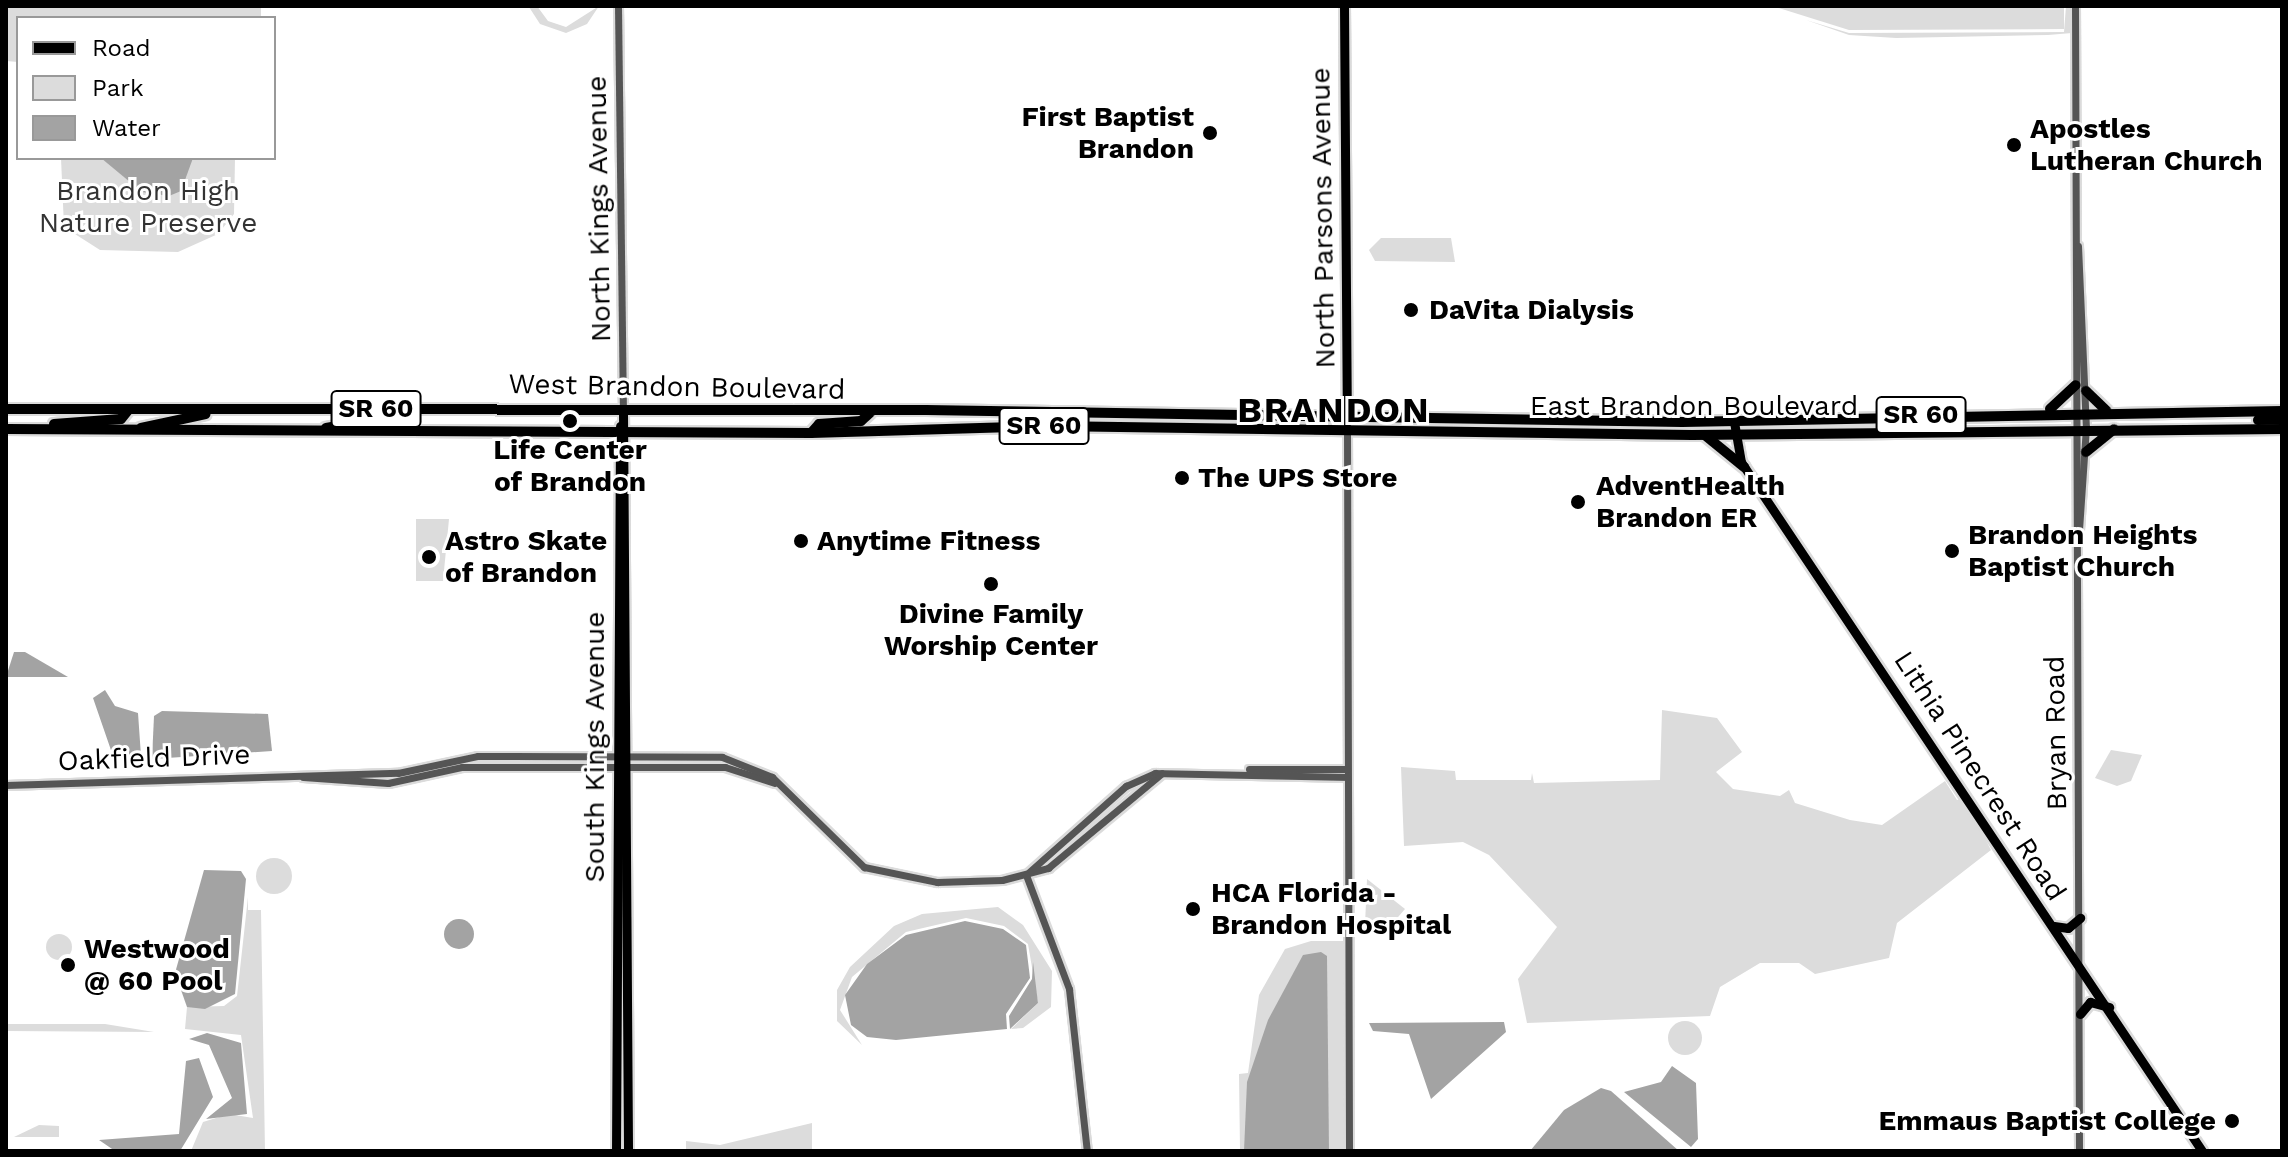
<!DOCTYPE html>
<style>
body{margin:0}
#map{position:relative;width:2288px;height:1157px;overflow:hidden;background:#fff;font-family:"Work Sans",sans-serif}
div>[style]{position:absolute}
.green>*{inset:0;background:#dcdcdc}
.round{border-radius:50%}
.water>*{inset:0;background:#a3a3a3}
.roads{filter:drop-shadow(2px 0 #dbdbdb) drop-shadow(-2px 0 #dbdbdb) drop-shadow(0 2px #dbdbdb) drop-shadow(0 -2px #dbdbdb)}
.minor>*{height:7px;margin:-3.5px;padding:0 3.5px;transform-origin:3.5px;border-radius:3.5px;background:#555}
.major>*{height:9px;margin:-4.5px;padding:0 4.5px;transform-origin:4.5px;border-radius:4.5px;background:#000}
.highway>*{height:10px;margin:-5px;padding:0 5px;transform-origin:5px;border-radius:5px;background:#000}
.dots>*{width:22px;height:22px;translate:-50% -50%;box-sizing:border-box;border:4px solid #fff;border-radius:50%}
span{translate:-50% -50%;white-space:nowrap;text-align:center;line-height:1.15;-webkit-text-stroke:6px #fff;paint-order:stroke}
.shield-label span{padding:2px 6px;background:#fff;border:2px solid;border-radius:6px;-webkit-text-stroke-width:0}
.shield-label{font-size:26px;color:#000;font-weight:700}
.poi-label{font-size:28px;color:#000;font-weight:700}
.right{translate:-100% -50%;text-align:right}
.left{translate:0 -50%;text-align:left}
.park-label{font-size:28px;color:#333}
.street-label{font-size:28px;color:#000}
.district-label{font-size:36px;color:#000;font-weight:700;letter-spacing:2px}
.frame{position:absolute;inset:0;border:8px solid #000;pointer-events:none}
.legend{position:absolute;left:16px;top:16px;width:260px;height:144px;box-sizing:border-box;background:#fff;border:2px solid #999;margin:0;padding:10px 14px;list-style:none;font-size:24px;color:#000}
.legend li{display:flex;align-items:center;gap:16px;height:40px}
.legend b{width:40px;border:2px solid #999}
</style>
<div id="map">
<div class="green">
<div style="clip-path:polygon(6px 6px,261px 6px,261px 18px,18px 18px,18px 62px,6px 61px)"></div>
<div style="clip-path:polygon(537px 6px,548px 21px,566px 27px,599px 6px,587px 24px,566px 33px,540px 24px,529px 7px)"></div>
<div style="clip-path:polygon(1772px 6px,2064px 6px,2064px 29px,1849px 30px)"></div>
<div style="clip-path:polygon(2066px 6px,2072px 6px,2072px 33px,2048px 35px,1896px 38px,1849px 35px,1806px 20px,1849px 33px,2064px 32px)"></div>
<div style="clip-path:polygon(61px 158px,235px 158px,234px 214px,218px 234px,178px 252px,100px 250px,64px 227px)"></div>
<div style="clip-path:polygon(1381px 238px,1451px 238px,1455px 262px,1375px 261px,1369px 250px)"></div>
<div style="clip-path:polygon(416px 519px,449px 519px,443px 581px,416px 581px)"></div>
<div style="clip-path:polygon(1662px 710px,1717px 718px,1742px 752px,1716px 772px,1733px 789px,1780px 796px,1789px 790px,1795px 803px,1850px 820px,1882px 825px,1945px 781px,1957px 800px,1964px 798px,1991px 850px,1897px 923px,1889px 958px,1815px 974px,1799px 963px,1760px 963px,1720px 987px,1710px 1016px,1527px 1023px,1518px 979px,1557px 927px,1489px 855px,1463px 842px,1404px 846px,1401px 767px,1455px 771px,1456px 780px,1531px 780px,1532px 773px,1534px 783px,1660px 780px)"></div>
<div style="clip-path:polygon(2111px 750px,2142px 755px,2131px 781px,2117px 786px,2095px 778px)"></div>
<div class="round" style="left:256px;top:858px;width:36px;height:36px"></div>
<div style="clip-path:polygon(1367px 879px,1405px 909px,1386px 931px,1365px 925px)"></div>
<div style="clip-path:polygon(248px 897px,248px 910px,261px 910px,265px 1151px,191px 1151px,203px 1122px,229px 1114px,253px 1118px,241px 1035px,185px 1029px,187px 1007px,224px 1006px,237px 996px)"></div>
<div style="clip-path:polygon(998px 907px,1023px 925px,1052px 971px,1051px 1007px,1023px 1028px,1011px 1029px,1038px 1003px,1028px 944px,1004px 926px,966px 918px,906px 932px,852px 977px,840px 1010px,862px 1045px,837px 1021px,837px 990px,850px 967px,894px 926px,922px 914px)"></div>
<div class="round" style="left:46px;top:934px;width:26px;height:26px"></div>
<div style="clip-path:polygon(1311px 941px,1349px 941px,1349px 1151px,1240px 1151px,1239px 1074px,1248px 1073px,1259px 995px,1285px 949px)"></div>
<div class="round" style="left:1668px;top:1021px;width:34px;height:34px"></div>
<div style="clip-path:polygon(6px 1024px,105px 1024px,154px 1032px,6px 1031px)"></div>
<div style="clip-path:polygon(812px 1123px,812px 1151px,686px 1151px,686px 1141px,720px 1145px)"></div>
<div style="clip-path:polygon(39px 1125px,59px 1126px,59px 1137px,14px 1137px)"></div>
</div>
<div class="water">
<div style="clip-path:polygon(101px 158px,193px 158px,181px 191px,169px 196px,142px 192px)"></div>
<div style="clip-path:polygon(14px 652px,25px 652px,68px 677px,6px 677px)"></div>
<div style="clip-path:polygon(105px 690px,115px 706px,138px 713px,141px 756px,113px 756px,93px 698px)"></div>
<div style="clip-path:polygon(162px 711px,268px 714px,272px 751px,152px 759px,154px 716px)"></div>
<div style="clip-path:polygon(204px 870px,241px 871px,246px 879px,235px 994px,205px 1009px,187px 1007px,175px 973px)"></div>
<div class="round" style="left:444px;top:919px;width:30px;height:30px"></div>
<div style="clip-path:polygon(965px 921px,1003px 929px,1026px 945px,1030px 978px,1006px 1014px,1007px 1029px,896px 1040px,867px 1037px,851px 1025px,845px 995px,867px 964px,906px 935px)"></div>
<div style="clip-path:polygon(1321px 952px,1327px 956px,1329px 1151px,1244px 1151px,1247px 1082px,1268px 1020px,1303px 955px)"></div>
<div style="clip-path:polygon(1033px 962px,1038px 1003px,1010px 1029px,1009px 1016px,1032px 979px)"></div>
<div style="clip-path:polygon(1504px 1022px,1506px 1032px,1431px 1099px,1409px 1034px,1373px 1031px,1369px 1023px)"></div>
<div style="clip-path:polygon(207px 1033px,241px 1043px,247px 1114px,206px 1119px,232px 1098px,209px 1045px,189px 1039px)"></div>
<div style="clip-path:polygon(199px 1058px,213px 1097px,180px 1151px,115px 1151px,99px 1140px,179px 1134px,186px 1061px)"></div>
<div style="clip-path:polygon(1672px 1066px,1696px 1083px,1698px 1139px,1691px 1147px,1624px 1092px,1661px 1082px)"></div>
<div style="clip-path:polygon(1601px 1088px,1611px 1091px,1679px 1151px,1530px 1151px,1564px 1110px)"></div>
</div>
<div class="roads">
<div class="minor">
<div style="left:618px;top:6px;width:405px;rotate:89.3deg"></div>
<div style="left:2075px;top:6px;width:1145px;rotate:89.8deg"></div>
<div style="left:2078px;top:246px;width:181px;rotate:87.5deg"></div>
<div style="left:2086px;top:427px;width:102px;rotate:93.9deg"></div>
<div style="left:1347px;top:429px;width:722px;rotate:89.84deg"></div>
<div style="left:1249px;top:769px;width:98px"></div>
<div style="left:303px;top:777px;width:85px;rotate:4deg"></div>
<div style="left:388px;top:783px;width:76px;rotate:-12.2deg"></div>
<div style="left:462px;top:767px;width:263px"></div>
<div style="left:725px;top:767px;width:52px;rotate:17.7deg"></div>
<div style="left:6px;top:785px;width:392px;rotate:-1.8deg"></div>
<div style="left:398px;top:773px;width:82px;rotate:-12deg"></div>
<div style="left:478px;top:756px;width:244px;rotate:0.2deg"></div>
<div style="left:722px;top:757px;width:54px;rotate:21.8deg"></div>
<div style="left:772px;top:777px;width:129px;rotate:44.4deg"></div>
<div style="left:864px;top:867px;width:75px;rotate:11.6deg"></div>
<div style="left:937px;top:882px;width:65px;rotate:-1.8deg"></div>
<div style="left:1002px;top:880px;width:48px;rotate:-14.6deg"></div>
<div style="left:1048px;top:868px;width:148px;rotate:-39.8deg"></div>
<div style="left:1029px;top:872px;width:130px;rotate:-41.6deg"></div>
<div style="left:1126px;top:786px;width:32px;rotate:-24deg"></div>
<div style="left:1155px;top:773px;width:192px;rotate:1.2deg"></div>
<div style="left:1026px;top:875px;width:122px;rotate:69.3deg"></div>
<div style="left:1069px;top:989px;width:163px;rotate:83.7deg"></div>
</div>
<div class="major">
<div style="left:1344px;top:6px;width:416px;rotate:89.6deg"></div>
<div style="left:623px;top:411px;width:740px;rotate:89.61deg"></div>
<div style="left:1734px;top:422px;width:41px;rotate:80.1deg"></div>
<div style="left:1741px;top:462px;width:829px;rotate:56.21deg"></div>
<div style="left:2054px;top:926px;width:14px;rotate:8deg"></div>
<div style="left:2068px;top:928px;width:16px;rotate:-40deg"></div>
<div style="left:2080px;top:1014px;width:16px;rotate:-50deg"></div>
<div style="left:2090px;top:1002px;width:20px;rotate:15deg"></div>
<div style="left:616px;top:1151px;width:725px;rotate:-89.68deg"></div>
</div>
<div class="highway">
<div style="left:2086px;top:391px;width:28px;rotate:44deg"></div>
<div style="left:6px;top:409px;width:920px;rotate:0.06deg"></div>
<div style="left:926px;top:410px;width:756px;rotate:0.91deg"></div>
<div style="left:1682px;top:422px;width:600px;rotate:-1.05deg"></div>
<div style="left:2050px;top:409px;width:35px;rotate:-43deg"></div>
<div style="left:2258px;top:420px;width:24px;rotate:-2deg"></div>
<div style="left:54px;top:424px;width:67px;rotate:-4.3deg"></div>
<div style="left:121px;top:419px;width:13px;rotate:-51deg"></div>
<div style="left:141px;top:428px;width:66px;rotate:-12.2deg"></div>
<div style="left:326px;top:428px;width:64px;rotate:-9.9deg"></div>
<div style="left:389px;top:417px;width:9px;rotate:-58deg"></div>
<div style="left:6px;top:429px;width:805px;rotate:0.28deg"></div>
<div style="left:811px;top:433px;width:237px;rotate:-1.7deg"></div>
<div style="left:1048px;top:426px;width:644px;rotate:0.8deg"></div>
<div style="left:1692px;top:435px;width:590px;rotate:-0.58deg"></div>
<div style="left:811px;top:433px;width:12px;rotate:-48deg"></div>
<div style="left:819px;top:424px;width:42px;rotate:-4.1deg"></div>
<div style="left:861px;top:421px;width:12px;rotate:-42deg"></div>
<div style="left:1706px;top:436px;width:49px;rotate:39.2deg"></div>
<div style="left:2086px;top:452px;width:36px;rotate:-39deg"></div>
</div>
</div>
<div class="dots">
<div style="left:1210px;top:133px;background:#000"></div>
<div style="left:2014px;top:145px;background:#000"></div>
<div style="left:1411px;top:310px;background:#000"></div>
<div style="left:570px;top:421px;background:#000"></div>
<div style="left:1182px;top:478px;background:#000"></div>
<div style="left:1578px;top:502px;background:#000"></div>
<div style="left:801px;top:541px;background:#000"></div>
<div style="left:1952px;top:551px;background:#000"></div>
<div style="left:429px;top:557px;background:#000"></div>
<div style="left:991px;top:584px;background:#000"></div>
<div style="left:1193px;top:909px;background:#000"></div>
<div style="left:68px;top:965px;background:#000"></div>
<div style="left:2232px;top:1121px;background:#000"></div>
</div>
<div class="shield-label">
<span style="left:376px;top:409px">SR 60</span>
<span style="left:1921px;top:415px">SR 60</span>
<span style="left:1044px;top:426px">SR 60</span>
</div>
<div class="poi-label">
<span class="right" style="left:1194px;top:133px">First Baptist<br>Brandon</span>
<span class="left" style="left:2030px;top:145px">Apostles<br>Lutheran Church</span>
<span class="left" style="left:1429px;top:310px">DaVita Dialysis</span>
<span style="left:570px;top:466px">Life Center<br>of Brandon</span>
<span class="left" style="left:1198px;top:478px">The UPS Store</span>
<span class="left" style="left:1596px;top:502px">AdventHealth<br>Brandon ER</span>
<span class="left" style="left:1968px;top:551px">Brandon Heights<br>Baptist Church</span>
<span class="left" style="left:445px;top:557px">Astro Skate<br>of Brandon</span>
<span class="left" style="left:817px;top:541px">Anytime Fitness</span>
<span style="left:991px;top:630px">Divine Family<br>Worship Center</span>
<span class="left" style="left:1211px;top:909px">HCA Florida -<br>Brandon Hospital</span>
<span class="left" style="left:84px;top:965px">Westwood<br>@ 60 Pool</span>
<span class="right" style="left:2216px;top:1121px">Emmaus Baptist College</span>
</div>
<div class="park-label">
<span style="left:148px;top:207px">Brandon High<br>Nature Preserve</span>
</div>
<div class="street-label">
<span style="left:599px;top:209px;rotate:-91deg">North Kings Avenue</span>
<span style="left:1323px;top:218px;rotate:-91deg">North Parsons Avenue</span>
<span style="left:677px;top:387px;rotate:1deg">West Brandon Boulevard</span>
<span style="left:1694px;top:406px">East Brandon Boulevard</span>
<span style="left:2056px;top:733px;rotate:-91deg">Bryan Road</span>
<span style="left:595px;top:747px;rotate:-90deg">South Kings Avenue</span>
<span style="left:154px;top:758px;rotate:-2deg">Oakfield Drive</span>
<span style="left:1980px;top:776px;rotate:57deg">Lithia Pinecrest Road</span>
</div>
<div class="district-label">
<span style="left:1334px;top:411px">BRANDON</span>
</div>
<div class="frame"></div>
<ul class="legend">
<li><b style="height:10px;background:#000"></b>Road</li>
<li><b style="height:22px;background:#dcdcdc"></b>Park</li>
<li><b style="height:22px;background:#a3a3a3"></b>Water</li>
</ul>
</div>
